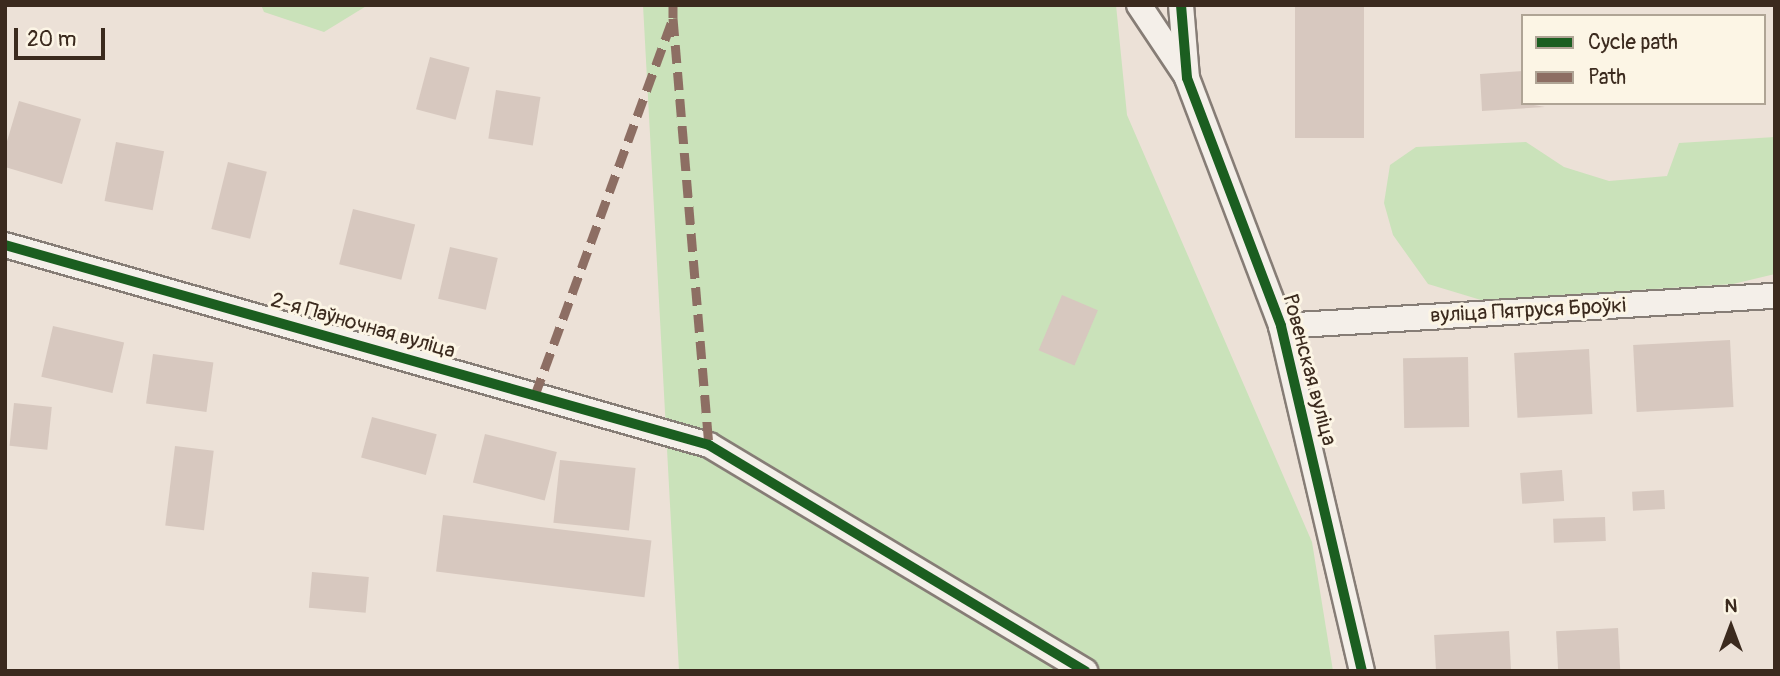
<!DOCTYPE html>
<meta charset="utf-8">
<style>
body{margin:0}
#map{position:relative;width:1780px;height:676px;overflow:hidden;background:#ece1d7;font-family:Pangolin,sans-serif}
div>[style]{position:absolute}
.green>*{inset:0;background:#cae2ba}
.building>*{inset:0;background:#d7c8bf;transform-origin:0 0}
.roads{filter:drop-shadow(2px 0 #867d76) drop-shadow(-2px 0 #867d76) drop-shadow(0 2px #867d76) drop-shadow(0 -2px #867d76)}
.minor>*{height:24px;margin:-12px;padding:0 12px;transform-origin:12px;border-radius:12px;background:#f4efe9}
.quiet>*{height:9px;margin-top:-4.5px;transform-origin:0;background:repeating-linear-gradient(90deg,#8d6e63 0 18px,transparent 0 27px)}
.cycleway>*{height:10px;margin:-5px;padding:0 5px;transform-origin:5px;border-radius:5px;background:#1b5e20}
span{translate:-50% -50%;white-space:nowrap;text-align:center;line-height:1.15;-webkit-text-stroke:6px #fcf5e5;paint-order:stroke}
.street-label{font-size:21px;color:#3b2a1e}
.frame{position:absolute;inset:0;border:7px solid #3b2a1e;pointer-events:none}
.legend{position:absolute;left:1521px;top:14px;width:245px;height:91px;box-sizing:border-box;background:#fcf5e5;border:2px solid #afa495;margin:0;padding:9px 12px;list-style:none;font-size:21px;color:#3b2a1e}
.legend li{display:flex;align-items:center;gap:14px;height:35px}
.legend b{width:35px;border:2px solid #afa495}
.north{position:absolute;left:1696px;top:592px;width:70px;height:70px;-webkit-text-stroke:5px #fcf5e5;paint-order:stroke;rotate:0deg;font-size:19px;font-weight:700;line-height:28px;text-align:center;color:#3b2a1e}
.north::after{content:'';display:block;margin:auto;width:24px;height:32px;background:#3b2a1e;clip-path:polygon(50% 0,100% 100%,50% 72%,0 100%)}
.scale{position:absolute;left:14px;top:28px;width:91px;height:32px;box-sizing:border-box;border:4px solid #3b2a1e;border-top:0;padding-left:9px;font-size:21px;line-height:24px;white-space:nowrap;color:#3b2a1e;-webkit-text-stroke:5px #fcf5e5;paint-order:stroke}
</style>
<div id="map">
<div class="green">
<div style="clip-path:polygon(261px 5px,368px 5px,324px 32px,264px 12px)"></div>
<div style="clip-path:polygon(643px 5px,1116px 5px,1127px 115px,1312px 542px,1333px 671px,679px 671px)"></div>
<div style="clip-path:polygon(1775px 137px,1775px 274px,1733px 284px,1481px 300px,1428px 284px,1393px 235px,1384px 203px,1390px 165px,1416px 147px,1526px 142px,1564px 167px,1609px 181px,1667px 176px,1679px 143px)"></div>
</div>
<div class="building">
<div style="left:1295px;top:5px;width:69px;height:133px"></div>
<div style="left:430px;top:57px;width:41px;height:54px;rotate:15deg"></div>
<div style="clip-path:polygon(1523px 71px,1523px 103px,1545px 107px,1482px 111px,1480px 74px)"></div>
<div style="left:496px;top:90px;width:45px;height:49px;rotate:9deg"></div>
<div style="clip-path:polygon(19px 101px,81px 119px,62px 184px,5px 167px,5px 148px)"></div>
<div style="left:116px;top:142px;width:49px;height:60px;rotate:11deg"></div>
<div style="left:228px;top:162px;width:40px;height:69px;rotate:14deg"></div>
<div style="left:353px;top:209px;width:64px;height:57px;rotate:14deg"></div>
<div style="left:450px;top:247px;width:49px;height:53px;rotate:13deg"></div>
<div style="left:1062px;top:295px;width:39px;height:60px;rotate:23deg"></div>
<div style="left:53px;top:326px;width:73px;height:52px;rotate:13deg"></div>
<div style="left:1730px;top:340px;width:67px;height:97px;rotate:87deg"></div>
<div style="left:1589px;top:349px;width:65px;height:75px;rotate:87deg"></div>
<div style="left:153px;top:354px;width:61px;height:50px;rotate:8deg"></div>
<div style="left:1468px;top:357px;width:70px;height:65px;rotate:89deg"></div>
<div style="left:14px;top:403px;width:38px;height:43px;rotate:6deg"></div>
<div style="left:372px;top:417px;width:67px;height:42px;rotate:15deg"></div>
<div style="left:485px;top:434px;width:74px;height:50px;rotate:14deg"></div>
<div style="left:175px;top:446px;width:39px;height:80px;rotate:7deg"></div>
<div style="left:560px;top:460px;width:76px;height:63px;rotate:6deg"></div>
<div style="left:1562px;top:470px;width:31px;height:42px;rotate:86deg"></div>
<div style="left:1664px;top:490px;width:19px;height:32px;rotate:87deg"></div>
<div style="left:443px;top:515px;width:210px;height:57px;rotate:7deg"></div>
<div style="left:1605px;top:517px;width:24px;height:52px;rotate:88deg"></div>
<div style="left:312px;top:572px;width:57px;height:36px;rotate:5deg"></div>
<div style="left:1618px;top:628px;width:43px;height:62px;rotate:87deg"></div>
<div style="left:1509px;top:631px;width:40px;height:75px;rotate:87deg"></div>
</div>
<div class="roads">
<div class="minor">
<div style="left:1139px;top:5px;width:83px;rotate:56.3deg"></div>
<div style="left:1181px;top:5px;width:73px;rotate:85.3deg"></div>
<div style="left:1187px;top:78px;width:265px;rotate:69.2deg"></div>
<div style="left:1281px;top:326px;width:354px;rotate:76.8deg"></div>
<div style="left:5px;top:245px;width:732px;rotate:15.86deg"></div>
<div style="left:709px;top:445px;width:439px;rotate:31deg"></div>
<div style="left:1281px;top:326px;width:495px;rotate:-3.5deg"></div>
</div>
</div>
<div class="quiet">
<div style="left:673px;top:18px;width:429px;rotate:85.2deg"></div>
<div style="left:535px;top:395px;width:401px;rotate:-69.9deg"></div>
<div style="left:673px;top:18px;width:13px;rotate:-90deg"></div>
</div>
<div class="cycleway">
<div style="left:1181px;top:5px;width:73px;rotate:85.3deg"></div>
<div style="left:1187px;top:78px;width:265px;rotate:69.2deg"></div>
<div style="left:1281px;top:326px;width:354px;rotate:76.8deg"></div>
<div style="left:5px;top:245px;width:732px;rotate:15.86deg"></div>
<div style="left:709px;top:445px;width:439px;rotate:31deg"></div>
</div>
<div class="street-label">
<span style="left:1528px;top:311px;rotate:-3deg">вуліца Пятруся Броўкі</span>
<span style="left:363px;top:326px;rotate:16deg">2-я Паўночная вуліца</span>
<span style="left:1309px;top:370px;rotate:75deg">Ровенская вуліца</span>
</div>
<div class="frame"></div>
<ul class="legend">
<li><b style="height:9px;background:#1b5e20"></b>Cycle path</li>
<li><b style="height:9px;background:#8d6e63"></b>Path</li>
</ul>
<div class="north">N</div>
<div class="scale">20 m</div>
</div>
